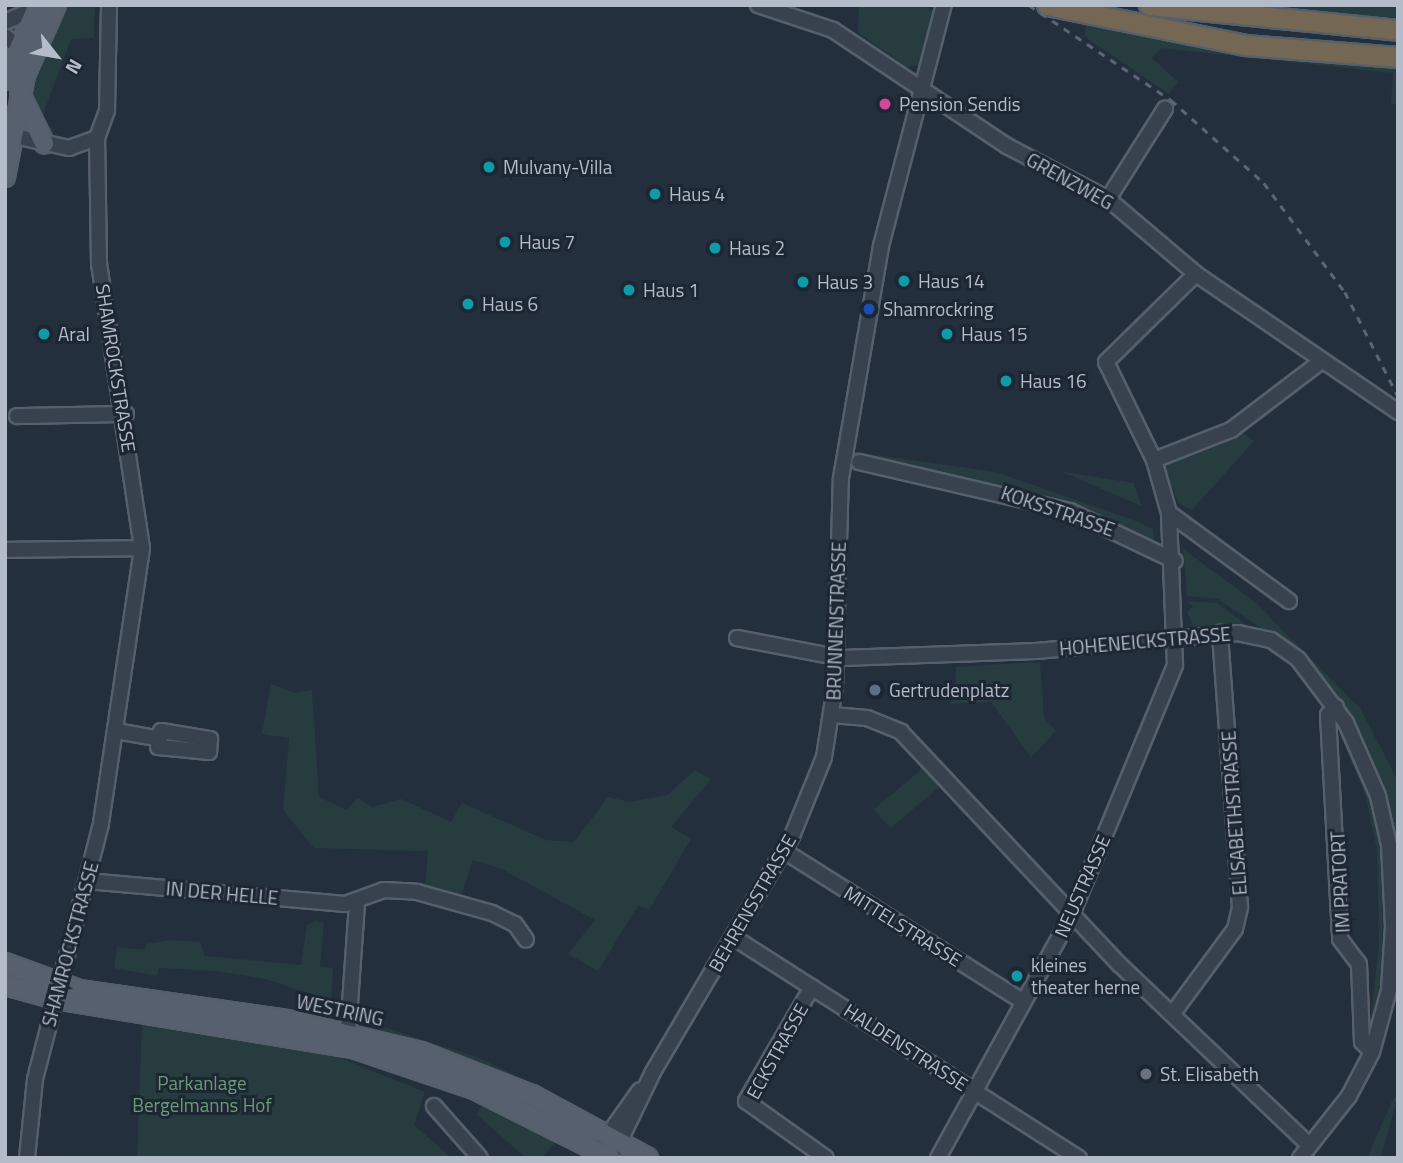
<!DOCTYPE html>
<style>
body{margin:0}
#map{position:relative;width:1403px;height:1163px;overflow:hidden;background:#242f3e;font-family:"Titillium Web",sans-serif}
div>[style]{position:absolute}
.green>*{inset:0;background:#263c3f;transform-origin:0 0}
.roads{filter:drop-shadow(2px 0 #565f6c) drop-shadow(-2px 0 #565f6c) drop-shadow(0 2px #565f6c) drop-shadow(0 -2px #565f6c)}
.minor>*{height:14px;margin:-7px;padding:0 7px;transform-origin:7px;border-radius:7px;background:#38414e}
.major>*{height:18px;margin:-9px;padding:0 9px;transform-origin:9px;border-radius:9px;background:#56606e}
.highway>*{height:19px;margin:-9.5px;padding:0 9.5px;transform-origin:9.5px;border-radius:9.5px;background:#746855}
.rail>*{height:2.5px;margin-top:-1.25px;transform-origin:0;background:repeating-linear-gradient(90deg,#5a6575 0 7px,transparent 0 14px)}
.dots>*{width:19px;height:19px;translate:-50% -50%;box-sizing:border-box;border:4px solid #1d2633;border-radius:50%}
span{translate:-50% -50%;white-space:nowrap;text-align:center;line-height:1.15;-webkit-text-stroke:6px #1d2633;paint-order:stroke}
.poi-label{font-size:19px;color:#b4bcc9}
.left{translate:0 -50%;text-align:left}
.street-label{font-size:19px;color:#b4bcc9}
.park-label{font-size:19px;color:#6b9a76}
.frame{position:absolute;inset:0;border:7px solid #b4bcc9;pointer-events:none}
.north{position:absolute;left:21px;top:21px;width:70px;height:70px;-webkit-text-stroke:5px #1d2633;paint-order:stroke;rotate:121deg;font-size:19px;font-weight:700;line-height:28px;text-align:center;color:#b4bcc9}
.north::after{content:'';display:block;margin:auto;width:24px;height:32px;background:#b4bcc9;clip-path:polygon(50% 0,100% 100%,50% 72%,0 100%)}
</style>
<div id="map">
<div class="green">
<div style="clip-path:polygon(67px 5px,95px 5px,94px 38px,71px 39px,42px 117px,55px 133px,44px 128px,29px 100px,39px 61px)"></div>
<div style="clip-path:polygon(859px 5px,927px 5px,933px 13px,919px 65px,907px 67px,858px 33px)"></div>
<div style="clip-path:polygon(1246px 5px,1398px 5px,1398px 18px,1339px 14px)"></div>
<div style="clip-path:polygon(1061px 17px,1398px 60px,1398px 104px,1391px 104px,1393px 73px,1161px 48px,1152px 58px,1178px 82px,1169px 94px,1084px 36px,1086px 27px)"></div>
<div style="clip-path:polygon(1241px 431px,1254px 441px,1192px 510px,1179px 504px,1163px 465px)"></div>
<div style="clip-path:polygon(854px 452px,996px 472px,1136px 521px,1153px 529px,1154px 541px,1069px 506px)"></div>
<div style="clip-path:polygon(1059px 471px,1134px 483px,1141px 506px,1079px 479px)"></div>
<div style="clip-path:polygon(1183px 549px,1256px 603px,1360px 708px,1398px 781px,1398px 859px,1375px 768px,1336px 695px,1302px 656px,1218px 599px,1187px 596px)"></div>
<div style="clip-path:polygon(1186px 601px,1217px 603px,1252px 629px,1194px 628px,1187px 612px,1193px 606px)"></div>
<div style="clip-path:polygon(1040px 662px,1044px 718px,1056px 731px,1031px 757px,991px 702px,949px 704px,955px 698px,956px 667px)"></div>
<div style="clip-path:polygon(271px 684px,295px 693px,312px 690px,319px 797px,347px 810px,358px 798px,372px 807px,401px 799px,451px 822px,462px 803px,546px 840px,574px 842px,608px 797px,629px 802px,667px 795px,695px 770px,711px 779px,671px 827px,691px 839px,649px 910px,638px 905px,598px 971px,568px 954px,595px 920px,502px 869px,473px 860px,461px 896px,425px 888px,428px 851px,314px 848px,283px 810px,289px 738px,262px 734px)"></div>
<div style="clip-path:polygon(1335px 722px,1364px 778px,1382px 855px,1383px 970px,1368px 1039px,1379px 943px,1377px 850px,1366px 797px)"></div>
<div style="left:923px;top:768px;width:25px;height:64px;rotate:50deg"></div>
<div style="clip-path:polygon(316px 921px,324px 923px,320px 967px,333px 968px,331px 1001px,266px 979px,215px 971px,159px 968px,157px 976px,114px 968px,117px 947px,145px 950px,146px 944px,172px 940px,200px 942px,205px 956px,301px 965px,307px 925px)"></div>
<div style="clip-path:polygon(142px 1023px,328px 1053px,425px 1092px,414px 1125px,452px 1158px,137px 1158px)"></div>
<div style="clip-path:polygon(383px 1027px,477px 1057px,590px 1112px,443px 1050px,373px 1033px)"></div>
<div style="clip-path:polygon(1398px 1095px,1381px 1158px,1367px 1158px,1392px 1101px)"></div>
<div style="clip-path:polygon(483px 1104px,532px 1126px,558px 1140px,541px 1158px,526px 1158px,476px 1114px)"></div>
</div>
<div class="roads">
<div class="minor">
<div style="left:758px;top:5px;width:79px;rotate:18.4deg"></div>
<div style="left:833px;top:30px;width:209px;rotate:33.7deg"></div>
<div style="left:1007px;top:146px;width:114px;rotate:27.7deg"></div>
<div style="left:1108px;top:199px;width:116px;rotate:40.4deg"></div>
<div style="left:1196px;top:274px;width:245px;rotate:34.3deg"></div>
<div style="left:5px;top:22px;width:34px;rotate:-24deg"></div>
<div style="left:5px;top:36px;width:17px;rotate:40deg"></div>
<div style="left:5px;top:134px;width:66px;rotate:12.3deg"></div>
<div style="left:69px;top:148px;width:30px;rotate:-20deg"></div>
<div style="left:1108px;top:199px;width:107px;rotate:-57.7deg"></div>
<div style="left:17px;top:416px;width:109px;rotate:-1.1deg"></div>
<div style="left:1154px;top:460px;width:83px;rotate:-21.3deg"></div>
<div style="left:1231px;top:430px;width:111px;rotate:-37.3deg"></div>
<div style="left:859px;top:462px;width:217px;rotate:13.1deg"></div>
<div style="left:1070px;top:511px;width:116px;rotate:25.5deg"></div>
<div style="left:1169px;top:513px;width:149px;rotate:36.3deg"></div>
<div style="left:5px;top:550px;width:137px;rotate:-0.8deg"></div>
<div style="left:737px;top:638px;width:107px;rotate:10.8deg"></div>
<div style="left:842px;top:658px;width:194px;rotate:-2.1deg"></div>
<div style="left:1036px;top:651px;width:203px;rotate:-5.1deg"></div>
<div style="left:1238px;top:633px;width:34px;rotate:12deg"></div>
<div style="left:1271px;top:640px;width:33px;rotate:35deg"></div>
<div style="left:1298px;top:659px;width:80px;rotate:53.1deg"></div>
<div style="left:1346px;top:723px;width:80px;rotate:66.3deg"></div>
<div style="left:1378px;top:796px;width:50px;rotate:77.3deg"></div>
<div style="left:1389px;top:845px;width:81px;rotate:87.2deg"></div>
<div style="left:1393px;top:926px;width:64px;rotate:93.6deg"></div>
<div style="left:1389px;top:990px;width:64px;rotate:105.3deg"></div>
<div style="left:1372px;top:1052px;width:50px;rotate:117.6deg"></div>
<div style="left:1349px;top:1096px;width:79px;rotate:128.3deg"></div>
<div style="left:1336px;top:707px;width:11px;rotate:135deg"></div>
<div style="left:1328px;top:715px;width:224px;rotate:86.9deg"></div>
<div style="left:1340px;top:939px;width:31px;rotate:53deg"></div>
<div style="left:1359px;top:964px;width:78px;rotate:87.8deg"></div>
<div style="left:1362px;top:1042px;width:14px;rotate:45deg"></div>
<div style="left:832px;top:715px;width:35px;rotate:5deg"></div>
<div style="left:867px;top:718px;width:37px;rotate:22deg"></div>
<div style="left:901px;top:732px;width:320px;rotate:46.8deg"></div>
<div style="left:1120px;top:965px;width:262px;rotate:43.6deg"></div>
<div style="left:116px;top:731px;width:41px;rotate:9.9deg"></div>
<div style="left:161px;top:731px;width:50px;rotate:9.3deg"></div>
<div style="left:210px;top:739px;width:13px;rotate:94deg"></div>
<div style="left:209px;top:752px;width:51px;rotate:-174.4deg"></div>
<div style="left:158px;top:747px;width:16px;rotate:-79deg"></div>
<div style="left:784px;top:851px;width:281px;rotate:32.2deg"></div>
<div style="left:87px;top:881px;width:259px;rotate:5.1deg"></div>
<div style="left:345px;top:904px;width:41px;rotate:-19.7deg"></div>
<div style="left:384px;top:890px;width:33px;rotate:3deg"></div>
<div style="left:417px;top:892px;width:78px;rotate:15.6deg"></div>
<div style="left:492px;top:913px;width:25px;rotate:26deg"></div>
<div style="left:515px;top:924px;width:19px;rotate:55deg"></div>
<div style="left:733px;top:937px;width:411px;rotate:32.6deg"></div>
<div style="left:812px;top:987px;width:132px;rotate:120.1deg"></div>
<div style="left:746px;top:1101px;width:98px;rotate:35.5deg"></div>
<div style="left:1173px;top:1013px;width:104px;rotate:-53.6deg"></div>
<div style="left:1235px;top:929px;width:23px;rotate:-77deg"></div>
<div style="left:1240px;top:907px;width:275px;rotate:-94.2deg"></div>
<div style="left:348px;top:1032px;width:128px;rotate:-86deg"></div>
<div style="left:434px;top:1106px;width:69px;rotate:48.5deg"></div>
<div style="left:601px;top:1145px;width:67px;rotate:-54.7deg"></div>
<div style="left:616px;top:1149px;width:85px;rotate:-64.3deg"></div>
<div style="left:653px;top:1072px;width:274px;rotate:-59.5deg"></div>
<div style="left:792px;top:836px;width:85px;rotate:-67.9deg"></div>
<div style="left:824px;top:757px;width:71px;rotate:-81.1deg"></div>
<div style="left:835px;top:687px;width:209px;rotate:-88.4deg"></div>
<div style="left:841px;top:478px;width:235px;rotate:-80.2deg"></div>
<div style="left:881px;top:246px;width:249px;rotate:-75.4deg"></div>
<div style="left:27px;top:1158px;width:79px;rotate:-84.2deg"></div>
<div style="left:35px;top:1079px;width:264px;rotate:-75.5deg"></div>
<div style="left:101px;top:823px;width:278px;rotate:-81.5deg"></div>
<div style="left:142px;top:548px;width:288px;rotate:-98.6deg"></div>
<div style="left:99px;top:263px;width:125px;rotate:-90.9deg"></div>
<div style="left:97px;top:138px;width:30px;rotate:-70deg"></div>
<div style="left:107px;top:110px;width:105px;rotate:-88.9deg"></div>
<div style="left:938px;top:1158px;width:278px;rotate:-61.2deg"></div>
<div style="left:1072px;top:914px;width:269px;rotate:-67.5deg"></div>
<div style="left:1175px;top:665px;width:152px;rotate:-92.3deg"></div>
<div style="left:1169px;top:513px;width:55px;rotate:-105.8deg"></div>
<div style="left:1154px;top:460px;width:109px;rotate:-116.1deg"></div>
<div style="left:1106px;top:362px;width:126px;rotate:-44.4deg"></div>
</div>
<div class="major">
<div style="left:5px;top:80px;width:82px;rotate:-66.3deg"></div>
<div style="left:20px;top:94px;width:55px;rotate:63.9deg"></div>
<div style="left:5px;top:177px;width:104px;rotate:-78.9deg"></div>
<div style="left:25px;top:75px;width:77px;rotate:-66.1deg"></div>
<div style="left:5px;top:963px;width:79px;rotate:20deg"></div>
<div style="left:79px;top:990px;width:210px;rotate:8.2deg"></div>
<div style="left:287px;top:1020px;width:138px;rotate:13.4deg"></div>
<div style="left:421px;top:1052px;width:119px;rotate:21.2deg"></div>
<div style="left:532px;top:1095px;width:132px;rotate:28.5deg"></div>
<div style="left:5px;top:985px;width:53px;rotate:15.4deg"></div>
<div style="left:56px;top:999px;width:301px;rotate:9.4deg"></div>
<div style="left:353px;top:1048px;width:128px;rotate:18.7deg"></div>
<div style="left:474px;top:1089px;width:153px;rotate:26.7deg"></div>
</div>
<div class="highway">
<div style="left:1047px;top:5px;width:202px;rotate:11.4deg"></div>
<div style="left:1245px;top:45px;width:153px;rotate:4.5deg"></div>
<div style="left:1149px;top:5px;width:250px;rotate:5.7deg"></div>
</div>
</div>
<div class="rail">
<div style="left:1029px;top:5px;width:171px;rotate:33.8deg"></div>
<div style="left:1171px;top:100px;width:125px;rotate:41.7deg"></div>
<div style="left:1264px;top:183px;width:136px;rotate:53.4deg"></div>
<div style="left:1345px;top:292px;width:117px;rotate:63deg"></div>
<div style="left:1397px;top:1158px;width:2px;rotate:-63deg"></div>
</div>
<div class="dots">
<div style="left:885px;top:104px;background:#d1479c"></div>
<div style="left:489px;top:167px;background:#0f9aa8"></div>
<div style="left:655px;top:194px;background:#0f9aa8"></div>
<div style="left:505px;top:242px;background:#0f9aa8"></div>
<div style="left:715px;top:248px;background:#0f9aa8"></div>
<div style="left:904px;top:281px;background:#0f9aa8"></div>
<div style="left:803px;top:282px;background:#0f9aa8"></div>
<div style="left:629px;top:290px;background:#0f9aa8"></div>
<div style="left:468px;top:304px;background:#0f9aa8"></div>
<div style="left:869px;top:309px;background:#1a4fb4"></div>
<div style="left:44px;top:334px;background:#0f9aa8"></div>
<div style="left:947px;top:334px;background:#0f9aa8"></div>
<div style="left:1006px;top:381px;background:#0f9aa8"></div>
<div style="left:875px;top:690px;background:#5c6f8a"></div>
<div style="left:1017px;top:976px;background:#0f9aa8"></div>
<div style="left:1146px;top:1074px;background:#6b7280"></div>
</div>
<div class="poi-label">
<span class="left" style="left:899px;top:104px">Pension Sendis</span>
<span class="left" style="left:503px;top:167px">Mulvany-Villa</span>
<span class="left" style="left:669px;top:194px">Haus 4</span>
<span class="left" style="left:519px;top:242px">Haus 7</span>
<span class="left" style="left:729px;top:248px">Haus 2</span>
<span class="left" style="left:918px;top:281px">Haus 14</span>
<span class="left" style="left:817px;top:282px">Haus 3</span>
<span class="left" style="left:643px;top:290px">Haus 1</span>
<span class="left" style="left:482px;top:304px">Haus 6</span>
<span class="left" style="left:883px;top:309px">Shamrockring</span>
<span class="left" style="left:58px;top:334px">Aral</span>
<span class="left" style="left:961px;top:334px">Haus 15</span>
<span class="left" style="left:1020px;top:381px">Haus 16</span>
<span class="left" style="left:889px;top:690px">Gertrudenplatz</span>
<span class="left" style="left:1031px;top:976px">kleines<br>theater herne</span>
<span class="left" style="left:1160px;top:1074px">St. Elisabeth</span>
</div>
<div class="street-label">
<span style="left:1070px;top:181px;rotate:29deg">GRENZWEG</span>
<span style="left:116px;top:368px;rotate:81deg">SHAMROCKSTRASSE</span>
<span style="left:1058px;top:511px;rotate:19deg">KOKSSTRASSE</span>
<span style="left:836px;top:621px;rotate:-88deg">BRUNNENSTRASSE</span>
<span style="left:1145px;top:641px;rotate:-5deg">HOHENEICKSTRASSE</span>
<span style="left:1234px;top:813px;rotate:-94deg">ELISABETHSTRASSE</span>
<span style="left:1340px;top:882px;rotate:-93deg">IM PRATORT</span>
<span style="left:1082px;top:886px;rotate:-66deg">NEUSTRASSE</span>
<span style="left:222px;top:893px;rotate:5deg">IN DER HELLE</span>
<span style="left:752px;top:903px;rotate:-60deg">BEHRENSSTRASSE</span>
<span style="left:903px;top:926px;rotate:32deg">MITTELSTRASSE</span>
<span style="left:70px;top:944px;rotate:-75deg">SHAMROCKSTRASSE</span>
<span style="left:340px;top:1010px;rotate:12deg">WESTRING</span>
<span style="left:906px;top:1047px;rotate:33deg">HALDENSTRASSE</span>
<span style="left:777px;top:1051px;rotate:-61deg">ECKSTRASSE</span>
</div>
<div class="park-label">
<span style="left:202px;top:1094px">Parkanlage<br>Bergelmanns Hof</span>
</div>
<div class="frame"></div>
<div class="north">N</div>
</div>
